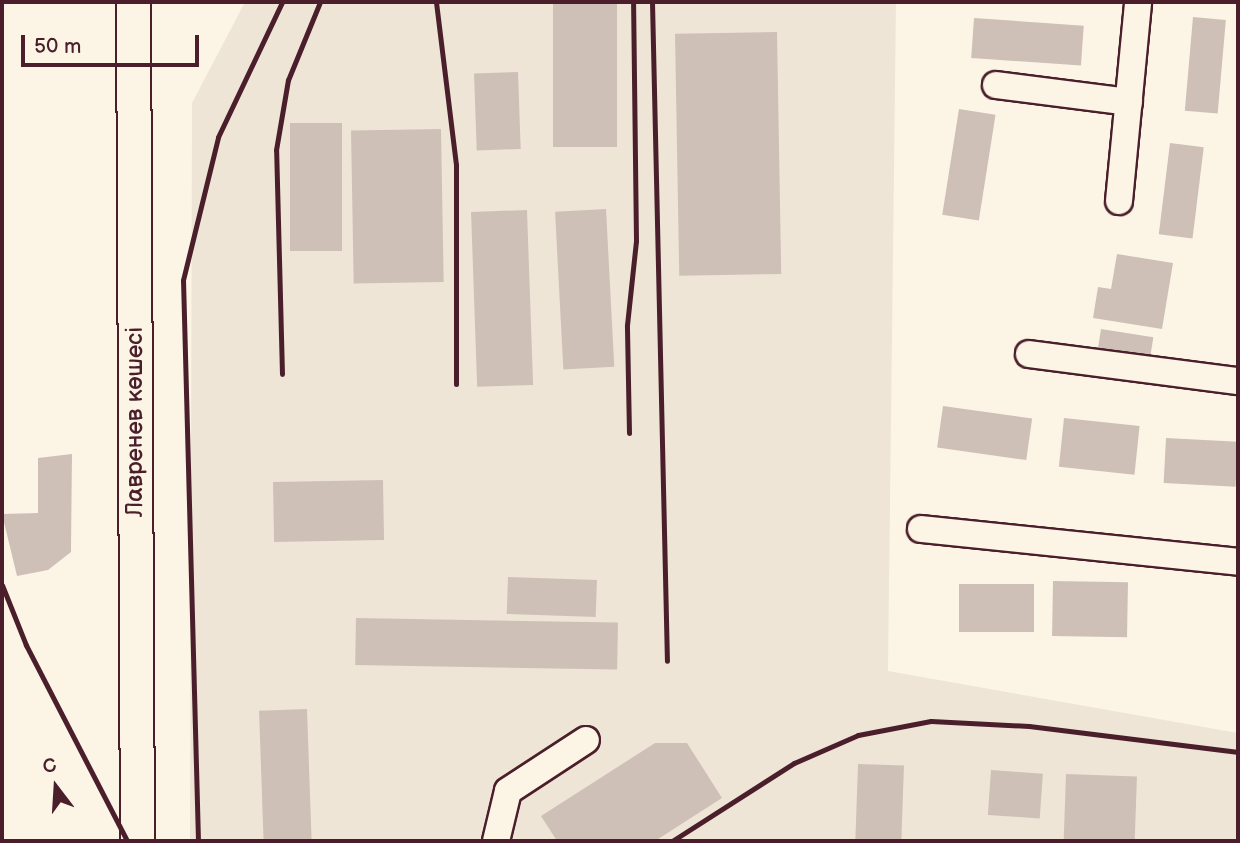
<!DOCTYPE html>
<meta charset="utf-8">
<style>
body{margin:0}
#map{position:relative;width:1240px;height:843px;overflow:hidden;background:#fcf5e5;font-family:"Balsamiq Sans",sans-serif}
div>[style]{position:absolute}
.built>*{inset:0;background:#eee5d7}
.building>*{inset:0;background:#cfc0b7;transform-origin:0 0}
.roads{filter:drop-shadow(2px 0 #4a1f2b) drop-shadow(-2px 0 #4a1f2b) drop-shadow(0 2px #4a1f2b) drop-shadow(0 -2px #4a1f2b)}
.minor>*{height:26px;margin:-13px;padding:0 13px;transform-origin:13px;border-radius:13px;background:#fcf5e5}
.major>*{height:33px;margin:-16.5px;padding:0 16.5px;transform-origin:16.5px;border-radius:16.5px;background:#fcf5e5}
.rail>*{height:5px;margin:-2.5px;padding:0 2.5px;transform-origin:2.5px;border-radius:2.5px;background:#4a1f2b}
span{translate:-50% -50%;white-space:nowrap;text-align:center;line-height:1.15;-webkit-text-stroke:7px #fcf5e5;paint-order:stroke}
.street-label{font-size:24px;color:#4a1f2b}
.frame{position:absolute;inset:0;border:4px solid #4a1f2b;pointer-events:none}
.north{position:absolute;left:21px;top:752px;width:70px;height:70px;-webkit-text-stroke:5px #fcf5e5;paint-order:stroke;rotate:343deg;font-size:19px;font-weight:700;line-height:28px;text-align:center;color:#4a1f2b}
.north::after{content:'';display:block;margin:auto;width:24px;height:32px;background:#4a1f2b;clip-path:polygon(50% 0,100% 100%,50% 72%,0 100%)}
.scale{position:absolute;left:21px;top:35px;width:178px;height:32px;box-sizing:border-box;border:4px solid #4a1f2b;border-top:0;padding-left:9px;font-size:21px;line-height:24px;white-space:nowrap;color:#4a1f2b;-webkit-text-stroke:5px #fcf5e5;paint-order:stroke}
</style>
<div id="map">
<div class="built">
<div style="clip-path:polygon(245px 2px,896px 2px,888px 671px,1238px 733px,1238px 841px,190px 841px,192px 103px)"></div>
</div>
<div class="building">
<div style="left:553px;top:2px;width:64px;height:145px"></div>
<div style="left:1193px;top:17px;width:33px;height:94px;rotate:5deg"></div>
<div style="left:974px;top:18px;width:110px;height:40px;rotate:4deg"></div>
<div style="left:777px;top:32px;width:242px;height:102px;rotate:89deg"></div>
<div style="left:518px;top:72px;width:77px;height:44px;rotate:88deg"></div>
<div style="left:959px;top:109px;width:37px;height:107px;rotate:9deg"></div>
<div style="left:290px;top:123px;width:52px;height:128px"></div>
<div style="left:441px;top:129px;width:153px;height:90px;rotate:89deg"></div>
<div style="left:1170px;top:143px;width:34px;height:92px;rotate:7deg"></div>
<div style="left:606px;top:209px;width:158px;height:51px;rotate:87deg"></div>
<div style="left:527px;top:210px;width:175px;height:56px;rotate:88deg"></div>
<div style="clip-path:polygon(1117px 254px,1173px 263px,1162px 329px,1093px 318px,1098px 287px,1111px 289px)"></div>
<div style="left:1101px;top:329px;width:53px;height:29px;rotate:9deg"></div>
<div style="left:943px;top:406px;width:90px;height:42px;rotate:8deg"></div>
<div style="left:1064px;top:418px;width:76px;height:49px;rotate:6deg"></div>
<div style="left:1166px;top:438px;width:72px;height:45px;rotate:3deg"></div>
<div style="clip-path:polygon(72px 454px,71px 552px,48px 570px,17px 576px,2px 514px,38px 513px,38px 458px)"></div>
<div style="left:383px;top:480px;width:60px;height:110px;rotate:89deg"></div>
<div style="left:508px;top:577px;width:89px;height:37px;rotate:2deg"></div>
<div style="left:1053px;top:581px;width:75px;height:55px;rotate:1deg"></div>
<div style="left:959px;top:584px;width:75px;height:48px"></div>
<div style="left:356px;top:618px;width:262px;height:47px;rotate:1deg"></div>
<div style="left:307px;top:709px;width:132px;height:48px;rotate:88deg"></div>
<div style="clip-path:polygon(655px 743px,687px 743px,722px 798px,655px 841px,557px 841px,541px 816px)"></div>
<div style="left:858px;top:764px;width:46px;height:77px;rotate:2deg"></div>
<div style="left:991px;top:770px;width:52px;height:45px;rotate:4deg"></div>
<div style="left:1066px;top:774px;width:71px;height:67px;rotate:2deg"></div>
</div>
<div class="roads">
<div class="minor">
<div style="left:996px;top:85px;width:134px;rotate:7.3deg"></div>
<div style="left:1119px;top:201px;width:200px;rotate:-84.5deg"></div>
<div style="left:1029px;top:354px;width:211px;rotate:7.4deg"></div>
<div style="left:921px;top:529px;width:319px;rotate:5.9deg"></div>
<div style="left:496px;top:841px;width:51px;rotate:-76.5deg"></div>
<div style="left:508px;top:791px;width:93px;rotate:-33.2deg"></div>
</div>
<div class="major">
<div style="left:133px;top:2px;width:839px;rotate:89.73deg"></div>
</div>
</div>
<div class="rail">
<div style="left:436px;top:2px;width:164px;rotate:83deg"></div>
<div style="left:456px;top:165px;width:219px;rotate:90deg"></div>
<div style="left:652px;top:2px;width:659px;rotate:88.7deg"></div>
<div style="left:282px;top:374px;width:224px;rotate:-91.5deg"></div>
<div style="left:276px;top:150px;width:71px;rotate:-80.3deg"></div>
<div style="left:288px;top:80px;width:84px;rotate:-67.7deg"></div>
<div style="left:629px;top:433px;width:108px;rotate:-91.1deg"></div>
<div style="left:627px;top:325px;width:84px;rotate:-83.9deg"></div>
<div style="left:636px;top:241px;width:239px;rotate:-90.7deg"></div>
<div style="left:2px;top:585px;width:65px;rotate:68.2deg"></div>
<div style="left:26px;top:645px;width:220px;rotate:62.7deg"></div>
<div style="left:198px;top:841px;width:561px;rotate:-91.53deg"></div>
<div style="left:183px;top:280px;width:147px;rotate:-76.2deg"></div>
<div style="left:218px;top:137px;width:149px;rotate:-64.6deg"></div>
<div style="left:672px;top:841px;width:145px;rotate:-32.6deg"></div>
<div style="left:794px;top:763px;width:70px;rotate:-23.6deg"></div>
<div style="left:858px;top:735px;width:74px;rotate:-10.9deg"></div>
<div style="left:931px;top:721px;width:98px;rotate:2.9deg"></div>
<div style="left:1029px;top:726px;width:211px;rotate:7.1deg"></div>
</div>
<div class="street-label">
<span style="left:135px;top:422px;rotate:-90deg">Лавренев көшесі</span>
</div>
<div class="frame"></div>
<div class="north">С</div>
<div class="scale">50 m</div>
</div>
